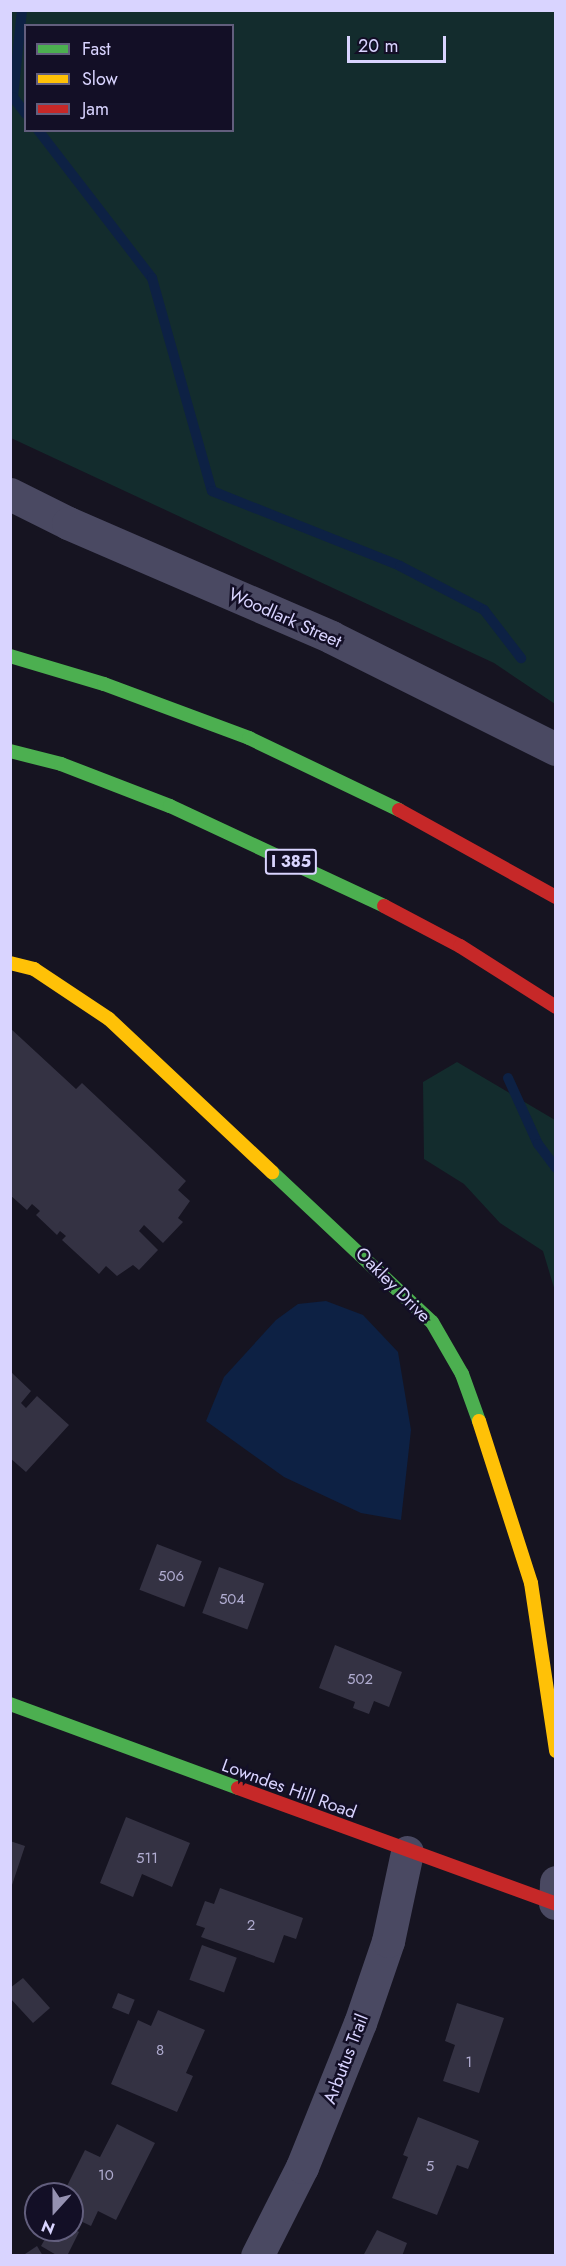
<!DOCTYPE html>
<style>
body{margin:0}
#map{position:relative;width:566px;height:2266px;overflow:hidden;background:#161421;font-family:Jost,sans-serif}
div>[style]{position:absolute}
.green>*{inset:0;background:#132c2d}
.water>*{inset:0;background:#0d2144}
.stream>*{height:10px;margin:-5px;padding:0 5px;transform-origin:5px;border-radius:5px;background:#0d2144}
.building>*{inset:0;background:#343243;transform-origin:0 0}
.street>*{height:33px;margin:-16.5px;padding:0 16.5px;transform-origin:16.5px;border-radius:16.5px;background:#4a4962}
.fast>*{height:14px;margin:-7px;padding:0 7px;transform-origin:7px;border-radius:7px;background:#4caf50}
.slow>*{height:14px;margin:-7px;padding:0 7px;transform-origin:7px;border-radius:7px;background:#ffc107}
.jam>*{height:14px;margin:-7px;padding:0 7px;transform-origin:7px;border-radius:7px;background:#c62828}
span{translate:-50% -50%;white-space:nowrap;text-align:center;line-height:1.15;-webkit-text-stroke:5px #130f26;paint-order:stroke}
.number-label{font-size:15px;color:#b0acd0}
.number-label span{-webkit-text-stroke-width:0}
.shield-label span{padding:2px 4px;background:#130f26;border:2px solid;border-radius:4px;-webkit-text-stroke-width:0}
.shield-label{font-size:16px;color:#d9d4ff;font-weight:700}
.street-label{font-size:18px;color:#d9d4ff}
.frame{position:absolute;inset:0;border:12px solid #d9d4ff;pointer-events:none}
.legend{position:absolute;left:24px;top:24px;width:210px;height:108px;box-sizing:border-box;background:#130f26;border:2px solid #625e7d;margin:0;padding:8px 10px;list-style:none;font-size:18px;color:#d9d4ff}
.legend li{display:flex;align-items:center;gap:12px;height:30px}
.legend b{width:30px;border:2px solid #625e7d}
.north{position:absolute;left:24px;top:2182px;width:60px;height:60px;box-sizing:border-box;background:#130f26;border:2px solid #625e7d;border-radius:50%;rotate:201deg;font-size:16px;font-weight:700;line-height:24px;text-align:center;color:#d9d4ff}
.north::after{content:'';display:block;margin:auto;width:21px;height:27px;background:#9591b1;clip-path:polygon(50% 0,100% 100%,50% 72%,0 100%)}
.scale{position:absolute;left:347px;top:36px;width:99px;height:27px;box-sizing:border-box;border:3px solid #d9d4ff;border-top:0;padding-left:8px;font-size:18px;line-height:21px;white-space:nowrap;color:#d9d4ff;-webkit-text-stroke:4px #130f26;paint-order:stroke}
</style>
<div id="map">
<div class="green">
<div style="clip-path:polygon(evenodd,11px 10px,555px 11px,555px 704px,494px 663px,11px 438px,11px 10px,26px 26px,232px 26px,232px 130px,26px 130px,26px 26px)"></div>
<div style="clip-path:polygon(457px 1062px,555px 1120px,555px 1291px,543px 1251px,500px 1223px,464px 1184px,424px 1159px,423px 1082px)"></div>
</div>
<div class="water">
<div style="clip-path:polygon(326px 1301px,363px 1315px,398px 1352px,411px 1430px,401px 1520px,361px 1513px,284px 1477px,206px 1421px,224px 1377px,276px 1320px,298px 1304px)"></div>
</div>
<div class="stream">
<div style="left:22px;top:10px;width:87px;rotate:95.9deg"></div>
<div style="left:13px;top:97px;width:21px;rotate:53deg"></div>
<div style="left:38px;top:130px;width:187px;rotate:52.4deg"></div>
<div style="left:152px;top:278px;width:221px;rotate:74.3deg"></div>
<div style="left:212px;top:491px;width:202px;rotate:21.7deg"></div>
<div style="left:400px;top:566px;width:95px;rotate:27.6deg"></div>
<div style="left:484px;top:610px;width:61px;rotate:52.4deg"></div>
<div style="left:508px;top:1078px;width:72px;rotate:65.6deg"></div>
<div style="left:538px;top:1144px;width:30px;rotate:53deg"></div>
</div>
<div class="building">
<div style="clip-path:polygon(10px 1028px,76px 1089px,82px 1083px,186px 1181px,178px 1190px,190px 1201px,178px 1218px,183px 1222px,163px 1243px,144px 1225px,139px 1231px,158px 1250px,139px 1270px,133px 1265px,117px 1276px,106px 1266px,99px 1274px,62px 1240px,66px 1236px,60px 1231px,57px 1235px,36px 1215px,40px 1211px,32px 1204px,27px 1210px,10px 1195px)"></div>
<div style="clip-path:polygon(10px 1371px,31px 1391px,21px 1403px,26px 1408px,37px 1396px,69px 1425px,26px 1472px,10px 1458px)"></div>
<div style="left:157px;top:1544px;width:48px;height:49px;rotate:21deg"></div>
<div style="left:219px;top:1567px;width:48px;height:49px;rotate:20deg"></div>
<div style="clip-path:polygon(335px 1645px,402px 1672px,389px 1707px,374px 1701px,369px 1714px,353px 1708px,355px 1702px,319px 1688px)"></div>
<div style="clip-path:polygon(126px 1817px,190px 1843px,172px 1887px,142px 1874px,133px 1897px,100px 1883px)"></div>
<div style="clip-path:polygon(10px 1841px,25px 1846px,11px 1888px,10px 1888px)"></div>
<div style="clip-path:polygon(220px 1888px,303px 1918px,296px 1939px,284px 1935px,274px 1963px,201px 1937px,205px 1928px,196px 1925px,205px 1901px,214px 1904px)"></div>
<div style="left:202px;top:1945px;width:37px;height:37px;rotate:20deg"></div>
<div style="clip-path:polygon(23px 1978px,50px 2008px,33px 2023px,10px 1998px,10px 1988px)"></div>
<div style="left:118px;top:1993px;width:18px;height:16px;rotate:22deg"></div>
<div style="clip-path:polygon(457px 2003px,504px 2018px,479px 2093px,443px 2081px,455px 2045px,445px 2041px)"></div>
<div style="clip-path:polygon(158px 2010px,205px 2030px,186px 2073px,193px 2076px,177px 2112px,111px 2084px,138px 2020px,151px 2026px)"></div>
<div style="clip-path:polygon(418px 2117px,479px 2141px,468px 2169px,457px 2165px,437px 2215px,392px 2198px,408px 2157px,403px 2155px)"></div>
<div style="clip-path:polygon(117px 2124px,155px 2143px,116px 2220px,98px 2211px,91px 2226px,72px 2217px,72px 2194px,63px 2194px,85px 2150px,100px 2157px)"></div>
<div style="clip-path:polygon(72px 2228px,79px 2232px,67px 2256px,58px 2256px,41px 2246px,50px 2230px)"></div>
<div style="clip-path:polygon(377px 2230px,407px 2243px,402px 2256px,363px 2256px)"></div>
<div style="clip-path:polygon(37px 2246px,43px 2256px,22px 2256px)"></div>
</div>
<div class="street">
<div style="left:10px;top:494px;width:65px;rotate:26.6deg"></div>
<div style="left:68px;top:523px;width:287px;rotate:23.4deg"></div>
<div style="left:331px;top:637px;width:251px;rotate:26.5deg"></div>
<div style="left:555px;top:1903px;width:21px;rotate:-87deg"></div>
<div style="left:257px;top:2256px;width:100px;rotate:-63.2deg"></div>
<div style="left:302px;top:2167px;width:155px;rotate:-68.1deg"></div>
<div style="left:360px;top:2023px;width:87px;rotate:-71.1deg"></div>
<div style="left:388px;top:1941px;width:91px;rotate:-77.9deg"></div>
</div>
<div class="fast">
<div style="left:10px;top:656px;width:98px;rotate:16.6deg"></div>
<div style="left:104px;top:684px;width:155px;rotate:20.4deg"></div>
<div style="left:249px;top:738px;width:166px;rotate:25.6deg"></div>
<div style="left:10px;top:751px;width:53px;rotate:14.3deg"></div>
<div style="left:61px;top:764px;width:117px;rotate:21.1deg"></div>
<div style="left:170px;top:806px;width:236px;rotate:25deg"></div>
<div style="left:272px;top:1172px;width:219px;rotate:43.2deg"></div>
<div style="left:432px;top:1322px;width:60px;rotate:60deg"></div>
<div style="left:462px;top:1374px;width:50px;rotate:70.1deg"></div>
<div style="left:10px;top:1704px;width:243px;rotate:20.2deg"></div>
</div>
<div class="slow">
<div style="left:10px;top:963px;width:25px;rotate:14deg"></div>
<div style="left:34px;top:969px;width:90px;rotate:33.7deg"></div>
<div style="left:109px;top:1019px;width:224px;rotate:43.2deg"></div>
<div style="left:479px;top:1421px;width:170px;rotate:72.2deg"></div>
<div style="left:531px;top:1583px;width:170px;rotate:81.5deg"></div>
</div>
<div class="jam">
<div style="left:399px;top:810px;width:179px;rotate:29deg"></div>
<div style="left:384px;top:906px;width:86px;rotate:27.8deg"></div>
<div style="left:460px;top:946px;width:114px;rotate:32.4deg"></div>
<div style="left:238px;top:1788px;width:338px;rotate:20deg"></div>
</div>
<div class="number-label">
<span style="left:171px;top:1577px">506</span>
<span style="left:232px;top:1600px">504</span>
<span style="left:360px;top:1680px">502</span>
<span style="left:147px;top:1859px">511</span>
<span style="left:251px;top:1926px">2</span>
<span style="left:160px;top:2051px">8</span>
<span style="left:469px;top:2063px">1</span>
<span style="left:430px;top:2167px">5</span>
<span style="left:106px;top:2176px">10</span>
</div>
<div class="shield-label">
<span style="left:291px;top:862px">I 385</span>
</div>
<div class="street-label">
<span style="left:285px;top:618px;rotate:24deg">Woodlark Street</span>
<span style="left:393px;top:1285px;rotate:45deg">Oakley Drive</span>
<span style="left:289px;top:1789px;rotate:20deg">Lowndes Hill Road</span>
<span style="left:346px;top:2059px;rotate:-69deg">Arbutus Trail</span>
</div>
<div class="frame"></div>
<ul class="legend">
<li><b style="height:8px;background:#4caf50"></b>Fast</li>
<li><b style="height:8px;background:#ffc107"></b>Slow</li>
<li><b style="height:8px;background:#c62828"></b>Jam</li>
</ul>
<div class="north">N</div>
<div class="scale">20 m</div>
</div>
